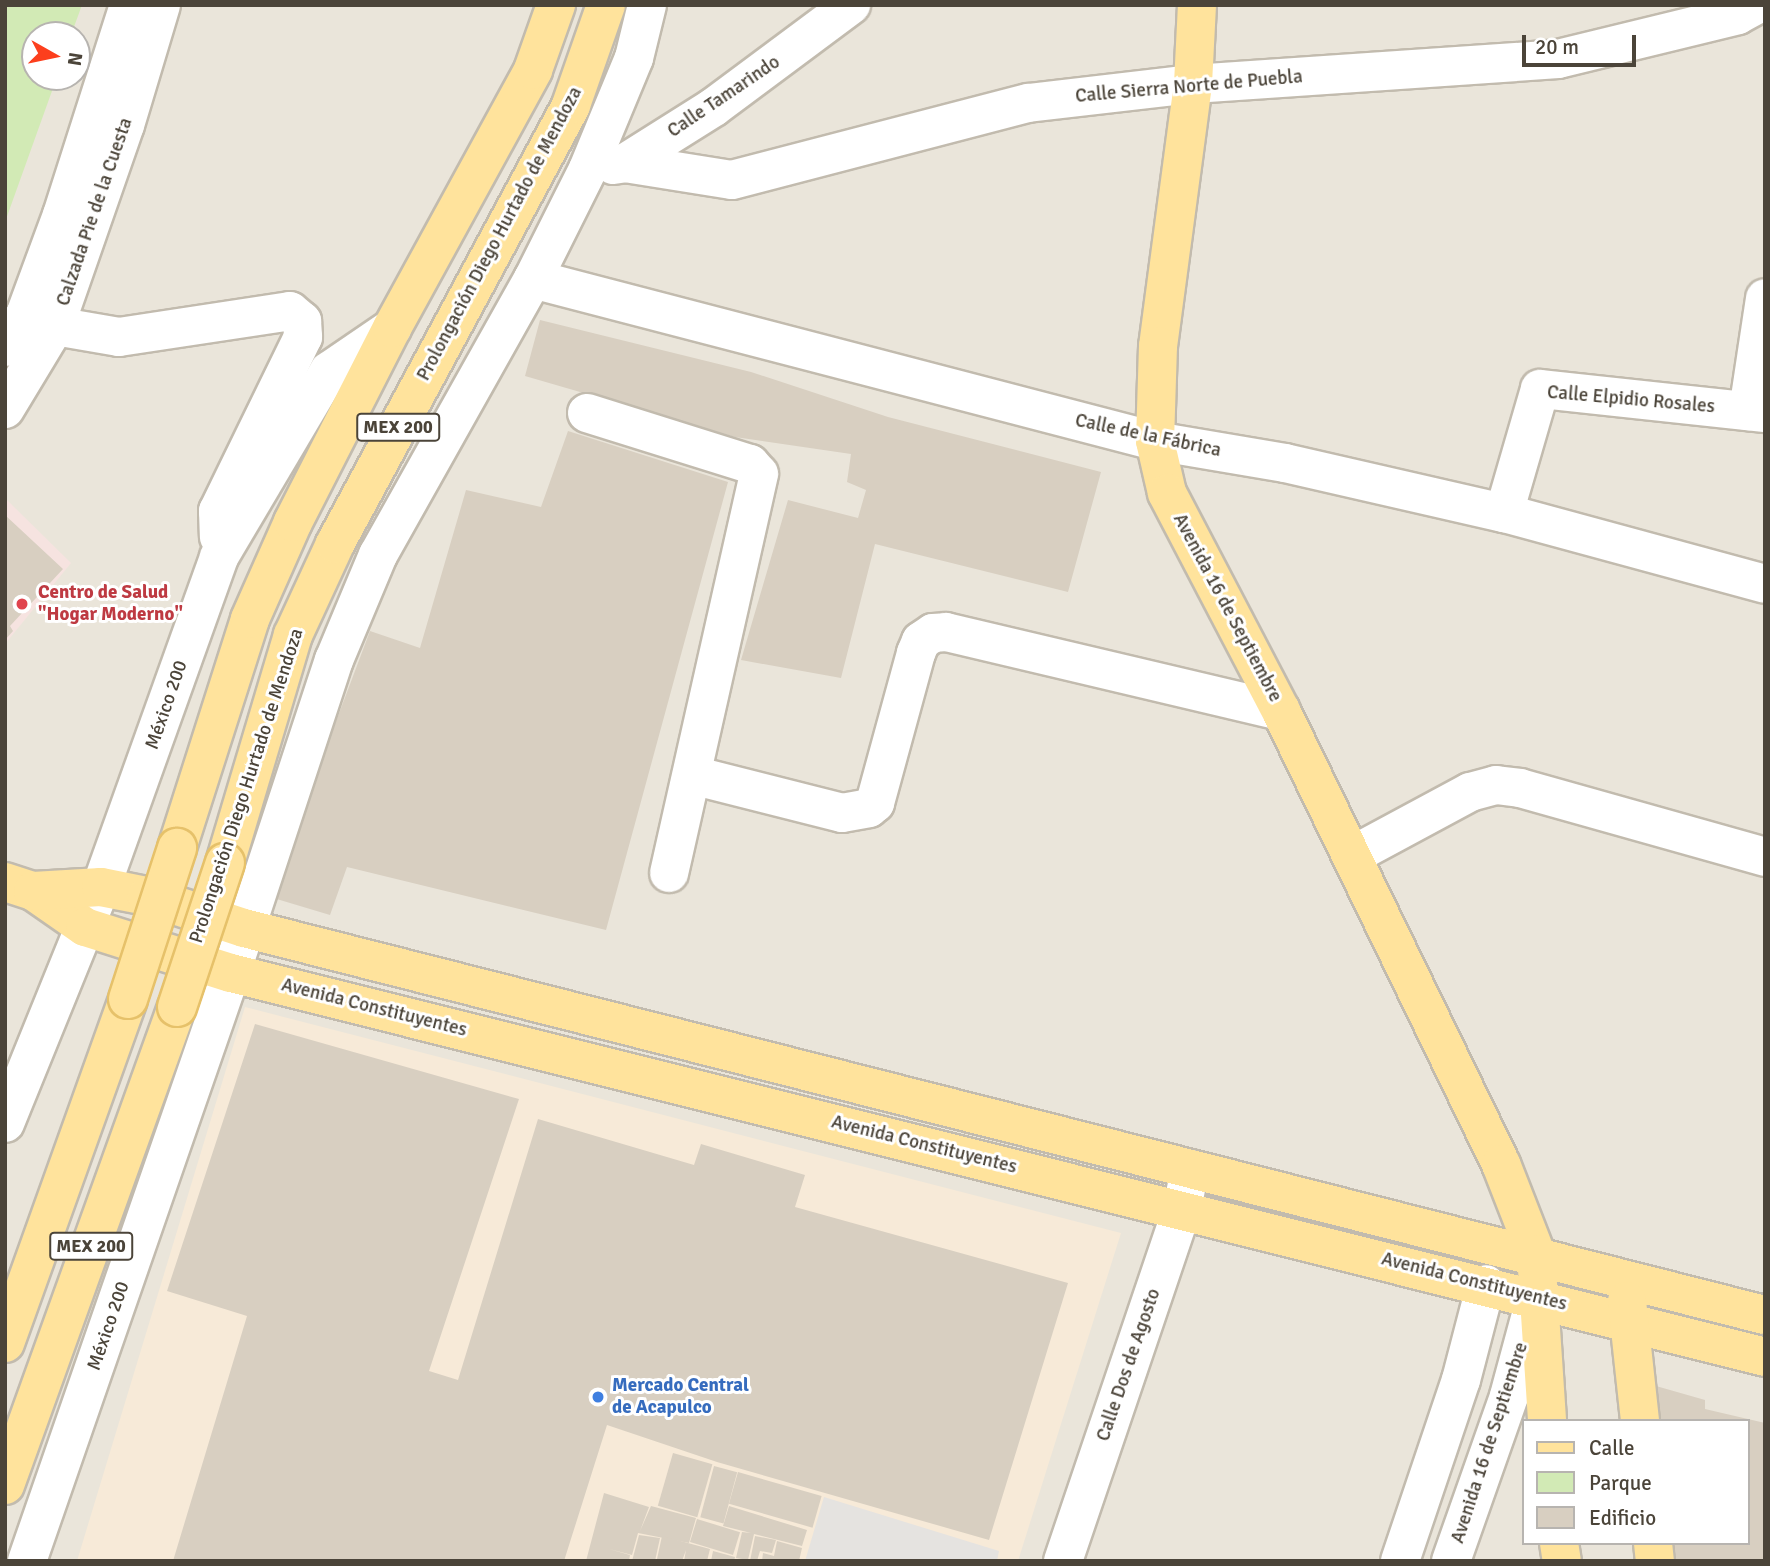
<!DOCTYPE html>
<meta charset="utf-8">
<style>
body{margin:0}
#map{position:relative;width:1770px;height:1566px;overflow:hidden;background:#f6f3ec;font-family:Signika,sans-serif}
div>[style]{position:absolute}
.residential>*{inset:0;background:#eae5da}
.commercial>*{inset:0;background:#f7ead8}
.medical>*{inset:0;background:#f6e3e0}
.green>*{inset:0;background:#d2eab5}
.parking>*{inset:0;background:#e5e3e0}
.building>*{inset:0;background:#d8cfc1;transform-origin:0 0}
.roads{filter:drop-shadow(2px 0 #c2bbae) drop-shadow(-2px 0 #c2bbae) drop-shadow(0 2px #c2bbae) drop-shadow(0 -2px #c2bbae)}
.minor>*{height:38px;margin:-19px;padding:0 19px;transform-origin:19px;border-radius:19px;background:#fff}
.major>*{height:38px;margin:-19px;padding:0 19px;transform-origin:19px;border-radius:19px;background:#ffe39c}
.bridges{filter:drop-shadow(2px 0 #e6c16a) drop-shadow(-2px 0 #e6c16a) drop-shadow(0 2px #e6c16a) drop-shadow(0 -2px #e6c16a)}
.major-bridge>*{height:38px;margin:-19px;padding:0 19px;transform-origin:19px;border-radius:19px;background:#ffe39c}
.dots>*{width:19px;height:19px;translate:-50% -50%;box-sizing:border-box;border:4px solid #fff;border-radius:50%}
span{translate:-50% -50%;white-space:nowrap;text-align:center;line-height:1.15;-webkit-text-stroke:6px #fff;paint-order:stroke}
.shield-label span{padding:2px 5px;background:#fff;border:2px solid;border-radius:5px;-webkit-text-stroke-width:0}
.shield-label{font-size:18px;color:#4b4439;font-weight:700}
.street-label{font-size:19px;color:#4b4439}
.health-label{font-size:19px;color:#be3a42;font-weight:700}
.left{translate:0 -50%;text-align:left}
.shop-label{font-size:19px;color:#366cbe;font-weight:700}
.frame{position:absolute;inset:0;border:7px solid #4b4439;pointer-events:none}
.legend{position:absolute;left:1522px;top:1419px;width:228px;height:126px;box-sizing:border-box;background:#fff;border:2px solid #b7b4b0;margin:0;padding:9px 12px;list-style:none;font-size:21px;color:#4b4439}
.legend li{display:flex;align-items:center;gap:14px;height:35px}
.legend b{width:35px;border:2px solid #b7b4b0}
.north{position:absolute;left:21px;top:21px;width:70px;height:70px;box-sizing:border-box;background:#fff;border:2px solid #b7b4b0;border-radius:50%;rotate:99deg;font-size:19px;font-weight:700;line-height:28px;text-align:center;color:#4b4439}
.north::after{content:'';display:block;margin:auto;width:24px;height:32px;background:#fc3f1d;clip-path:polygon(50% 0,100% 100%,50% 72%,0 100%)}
.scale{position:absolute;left:1522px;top:35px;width:114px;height:32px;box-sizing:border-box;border:4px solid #4b4439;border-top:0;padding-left:9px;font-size:21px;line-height:24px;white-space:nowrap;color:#4b4439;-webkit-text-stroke:5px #fff;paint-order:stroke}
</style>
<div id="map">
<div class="residential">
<div style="clip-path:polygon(evenodd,5px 5px,1765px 5px,1765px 1561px,5px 1561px,5px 5px,35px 35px,77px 35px,77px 77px,35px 77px,35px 35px,5px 5px,1523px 1421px,1747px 1421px,1747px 1543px,1523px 1543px,1523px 1421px)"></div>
</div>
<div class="commercial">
<div style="clip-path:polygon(245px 1007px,1121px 1233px,1018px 1561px,77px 1561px)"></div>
</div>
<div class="medical">
<div style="clip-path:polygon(5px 498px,71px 563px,5px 644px)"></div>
</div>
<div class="green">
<div style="clip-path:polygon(5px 5px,82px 5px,71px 35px,35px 35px,35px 77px,57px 77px,5px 222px)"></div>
</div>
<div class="parking">
<div style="clip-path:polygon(824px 1497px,999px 1551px,997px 1561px,805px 1561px)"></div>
</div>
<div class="building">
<div style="clip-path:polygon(540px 320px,751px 372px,888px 417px,1101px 472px,1068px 592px,875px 544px,841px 678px,741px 660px,788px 500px,858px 518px,866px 490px,847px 482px,851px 454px,735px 437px,525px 376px)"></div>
<div style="clip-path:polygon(568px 431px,728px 482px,606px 930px,347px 867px,330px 915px,270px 897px,370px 631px,420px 648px,466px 490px,541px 507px)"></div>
<div style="clip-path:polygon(5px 515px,63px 569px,10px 626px,13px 631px,5px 640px)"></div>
<div style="clip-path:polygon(255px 1024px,519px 1099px,429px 1371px,458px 1380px,538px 1119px,694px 1165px,701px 1144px,805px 1175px,795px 1207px,1068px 1283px,989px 1540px,717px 1462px,607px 1425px,564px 1561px,173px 1561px,247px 1316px,167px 1291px)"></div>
<div style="clip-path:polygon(1656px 1386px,1705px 1400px,1705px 1409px,1765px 1423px,1765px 1561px,1669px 1561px,1666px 1543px,1747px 1543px,1747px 1421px,1649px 1421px)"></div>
<div style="left:673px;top:1453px;width:41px;height:55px;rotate:16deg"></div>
<div style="left:714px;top:1466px;width:24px;height:53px;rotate:15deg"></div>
<div style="left:738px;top:1472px;width:87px;height:33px;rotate:16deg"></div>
<div style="clip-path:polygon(604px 1493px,649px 1507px,640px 1531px,651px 1506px,696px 1518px,689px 1543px,638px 1533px,632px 1555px,609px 1549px,630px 1555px,629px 1561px,586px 1561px)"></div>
<div style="clip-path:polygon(729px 1506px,807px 1530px,802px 1546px,754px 1534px,748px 1560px,736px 1558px,742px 1532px,751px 1533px,723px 1526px)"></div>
<div style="left:697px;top:1519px;width:45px;height:24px;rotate:17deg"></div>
<div style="clip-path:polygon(639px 1535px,660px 1538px,655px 1561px,632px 1561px)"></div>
<div style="clip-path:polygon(662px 1536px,710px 1549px,707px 1561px,684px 1561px,686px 1550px,682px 1561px,657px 1559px)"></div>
<div style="clip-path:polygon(755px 1536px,776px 1540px,772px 1553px,760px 1551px,757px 1561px,750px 1561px)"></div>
<div style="clip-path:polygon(777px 1541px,802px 1548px,799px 1561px,762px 1561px,763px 1553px,774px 1556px)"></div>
<div style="clip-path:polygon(713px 1551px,735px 1557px,734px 1561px,711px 1561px)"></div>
</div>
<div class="roads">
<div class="minor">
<div style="left:625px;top:163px;width:108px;rotate:9deg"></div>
<div style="left:732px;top:180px;width:306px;rotate:-14.6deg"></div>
<div style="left:1028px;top:103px;width:166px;rotate:-6.6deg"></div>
<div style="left:1193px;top:84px;width:366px;rotate:-3.9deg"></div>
<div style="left:1558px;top:59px;width:185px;rotate:-13.7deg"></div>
<div style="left:1738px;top:15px;width:21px;rotate:-29deg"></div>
<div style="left:613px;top:165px;width:12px;rotate:-9deg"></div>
<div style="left:625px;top:163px;width:105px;rotate:-32.2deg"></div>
<div style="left:714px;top:107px;width:171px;rotate:-36.7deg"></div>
<div style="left:533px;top:279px;width:643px;rotate:14.6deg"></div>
<div style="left:1155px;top:441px;width:132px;rotate:9.6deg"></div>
<div style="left:1285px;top:463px;width:225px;rotate:12.9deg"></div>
<div style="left:1504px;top:513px;width:270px;rotate:15.2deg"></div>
<div style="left:25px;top:315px;width:32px;rotate:20deg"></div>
<div style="left:55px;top:326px;width:65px;rotate:9.8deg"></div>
<div style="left:119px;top:337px;width:173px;rotate:-8.6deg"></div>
<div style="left:290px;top:311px;width:16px;rotate:40deg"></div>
<div style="left:302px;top:321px;width:16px;rotate:86deg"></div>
<div style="left:303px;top:337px;width:194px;rotate:116deg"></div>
<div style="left:218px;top:511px;width:26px;rotate:88deg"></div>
<div style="left:5px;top:347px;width:38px;rotate:-58deg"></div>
<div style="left:25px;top:315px;width:107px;rotate:-69.7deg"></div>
<div style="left:62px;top:215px;width:220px;rotate:-72.3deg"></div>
<div style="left:5px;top:409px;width:97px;rotate:-58.9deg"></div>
<div style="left:55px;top:326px;width:213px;rotate:-70.8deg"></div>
<div style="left:125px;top:125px;width:125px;rotate:-73.3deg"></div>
<div style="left:1748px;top:411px;width:114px;rotate:-81.4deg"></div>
<div style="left:587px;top:413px;width:171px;rotate:17.4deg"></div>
<div style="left:750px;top:464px;width:13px;rotate:48deg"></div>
<div style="left:759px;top:474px;width:409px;rotate:102.7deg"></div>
<div style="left:1504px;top:513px;width:129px;rotate:-73.8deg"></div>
<div style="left:1540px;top:389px;width:226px;rotate:6.1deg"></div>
<div style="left:692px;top:775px;width:155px;rotate:14.2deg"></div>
<div style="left:842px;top:813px;width:27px;rotate:-10deg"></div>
<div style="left:869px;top:808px;width:8px;rotate:-40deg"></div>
<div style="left:875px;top:803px;width:156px;rotate:-74.7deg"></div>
<div style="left:916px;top:653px;width:13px;rotate:-67deg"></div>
<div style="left:921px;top:641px;width:14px;rotate:-34deg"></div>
<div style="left:933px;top:633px;width:13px;rotate:-4deg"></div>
<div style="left:946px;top:632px;width:344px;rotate:13.3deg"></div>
<div style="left:1353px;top:855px;width:133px;rotate:-28.3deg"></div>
<div style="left:1470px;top:792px;width:27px;rotate:-15deg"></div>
<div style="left:1496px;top:785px;width:24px;rotate:7deg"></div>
<div style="left:1520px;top:788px;width:255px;rotate:15.7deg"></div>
<div style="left:5px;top:1123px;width:255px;rotate:-67.9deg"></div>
<div style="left:101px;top:887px;width:350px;rotate:-70.3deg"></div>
<div style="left:219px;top:557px;width:216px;rotate:-59.4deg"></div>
<div style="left:329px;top:371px;width:76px;rotate:-34.3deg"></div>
<div style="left:27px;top:1561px;width:622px;rotate:-70.87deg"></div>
<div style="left:231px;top:973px;width:330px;rotate:-71.8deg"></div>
<div style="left:334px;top:660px;width:114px;rotate:-67.3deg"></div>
<div style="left:378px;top:555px;width:317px;rotate:-60.7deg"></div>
<div style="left:533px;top:279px;width:123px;rotate:-63.4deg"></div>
<div style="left:588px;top:169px;width:120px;rotate:-67.5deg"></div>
<div style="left:634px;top:58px;width:55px;rotate:-76.2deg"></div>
<div style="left:1063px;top:1561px;width:372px;rotate:-71.3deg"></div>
<div style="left:1182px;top:1209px;width:41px;rotate:-78.7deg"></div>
<div style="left:1400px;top:1561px;width:191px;rotate:-71.4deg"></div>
<div style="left:1461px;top:1380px;width:99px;rotate:-75.4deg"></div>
<div style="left:1451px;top:1561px;width:175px;rotate:-70.6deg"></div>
<div style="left:1509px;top:1396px;width:104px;rotate:-74.9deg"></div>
</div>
<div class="major">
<div style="left:1197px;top:5px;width:79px;rotate:92.9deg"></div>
<div style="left:1193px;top:84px;width:264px;rotate:97.6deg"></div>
<div style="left:1158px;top:346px;width:95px;rotate:91.8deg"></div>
<div style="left:1155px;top:441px;width:53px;rotate:77deg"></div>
<div style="left:1167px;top:493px;width:246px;rotate:62.4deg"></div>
<div style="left:1281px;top:711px;width:504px;rotate:64.1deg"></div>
<div style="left:1501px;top:1164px;width:97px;rotate:68.7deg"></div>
<div style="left:1536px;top:1254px;width:167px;rotate:86.2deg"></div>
<div style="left:177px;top:848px;width:240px;rotate:-72.3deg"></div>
<div style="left:250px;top:619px;width:106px;rotate:-66.1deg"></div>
<div style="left:293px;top:522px;width:218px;rotate:-63deg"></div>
<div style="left:392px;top:328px;width:294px;rotate:-61.3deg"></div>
<div style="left:533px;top:70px;width:69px;rotate:-70.5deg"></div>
<div style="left:225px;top:863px;width:238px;rotate:-73.4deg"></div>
<div style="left:293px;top:635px;width:100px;rotate:-65.2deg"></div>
<div style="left:335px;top:544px;width:498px;rotate:-61.7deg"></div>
<div style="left:571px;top:105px;width:106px;rotate:-70.7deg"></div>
<div style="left:5px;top:882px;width:29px;rotate:18deg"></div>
<div style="left:33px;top:891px;width:63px;rotate:34.7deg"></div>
<div style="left:85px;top:927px;width:153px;rotate:17.5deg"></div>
<div style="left:231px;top:973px;width:1581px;rotate:14.05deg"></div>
<div style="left:33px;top:891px;width:68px;rotate:-3.4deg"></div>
<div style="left:101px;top:887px;width:47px;rotate:11.1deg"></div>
<div style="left:147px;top:896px;width:102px;rotate:18.3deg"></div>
<div style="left:244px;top:928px;width:1569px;rotate:14.28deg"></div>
<div style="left:1627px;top:1301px;width:121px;rotate:83.8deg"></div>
<div style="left:5px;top:1343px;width:365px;rotate:-70.3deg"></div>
<div style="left:5px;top:1485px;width:508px;rotate:-70.21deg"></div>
<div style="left:1559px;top:1543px;width:18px;rotate:81deg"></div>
<div style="left:1653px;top:1543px;width:18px;rotate:84deg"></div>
</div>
</div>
<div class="bridges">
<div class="major-bridge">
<div style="left:128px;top:999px;width:159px;rotate:-72deg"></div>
<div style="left:177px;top:1007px;width:152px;rotate:-71.6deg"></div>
</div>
</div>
<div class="dots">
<div style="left:22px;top:604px;background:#e0444e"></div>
<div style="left:598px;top:1397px;background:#3f7fe0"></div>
</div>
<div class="shield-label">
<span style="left:398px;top:427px">MEX 200</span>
<span style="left:91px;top:1246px">MEX 200</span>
</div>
<div class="street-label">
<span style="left:1189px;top:87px;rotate:-5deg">Calle Sierra Norte de Puebla</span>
<span style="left:724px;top:97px;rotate:-34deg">Calle Tamarindo</span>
<span style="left:95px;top:212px;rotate:-71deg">Calzada Pie de la Cuesta</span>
<span style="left:500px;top:234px;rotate:-62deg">Prolongación Diego Hurtado de Mendoza</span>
<span style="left:1631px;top:400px;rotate:5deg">Calle Elpidio Rosales</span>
<span style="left:1148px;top:436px;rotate:12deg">Calle de la Fábrica</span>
<span style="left:1227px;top:608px;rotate:62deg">Avenida 16 de Septiembre</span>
<span style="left:167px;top:705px;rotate:-71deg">México 200</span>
<span style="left:247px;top:786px;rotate:-72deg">Prolongación Diego Hurtado de Mendoza</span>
<span style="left:374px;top:1008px;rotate:14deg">Avenida Constituyentes</span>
<span style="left:924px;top:1145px;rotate:14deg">Avenida Constituyentes</span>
<span style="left:1474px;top:1282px;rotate:14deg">Avenida Constituyentes</span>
<span style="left:109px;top:1326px;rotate:-71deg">México 200</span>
<span style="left:1129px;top:1365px;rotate:-71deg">Calle Dos de Agosto</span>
<span style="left:1490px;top:1443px;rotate:-72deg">Avenida 16 de Septiembre</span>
</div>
<div class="health-label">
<span class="left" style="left:38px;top:604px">Centro de Salud<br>"Hogar Moderno"</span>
</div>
<div class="shop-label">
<span class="left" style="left:612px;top:1397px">Mercado Central<br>de Acapulco</span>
</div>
<div class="frame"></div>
<ul class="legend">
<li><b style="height:9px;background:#ffe39c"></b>Calle</li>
<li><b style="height:19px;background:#d2eab5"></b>Parque</li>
<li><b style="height:19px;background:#d8cfc1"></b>Edificio</li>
</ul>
<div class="north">N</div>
<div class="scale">20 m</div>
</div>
